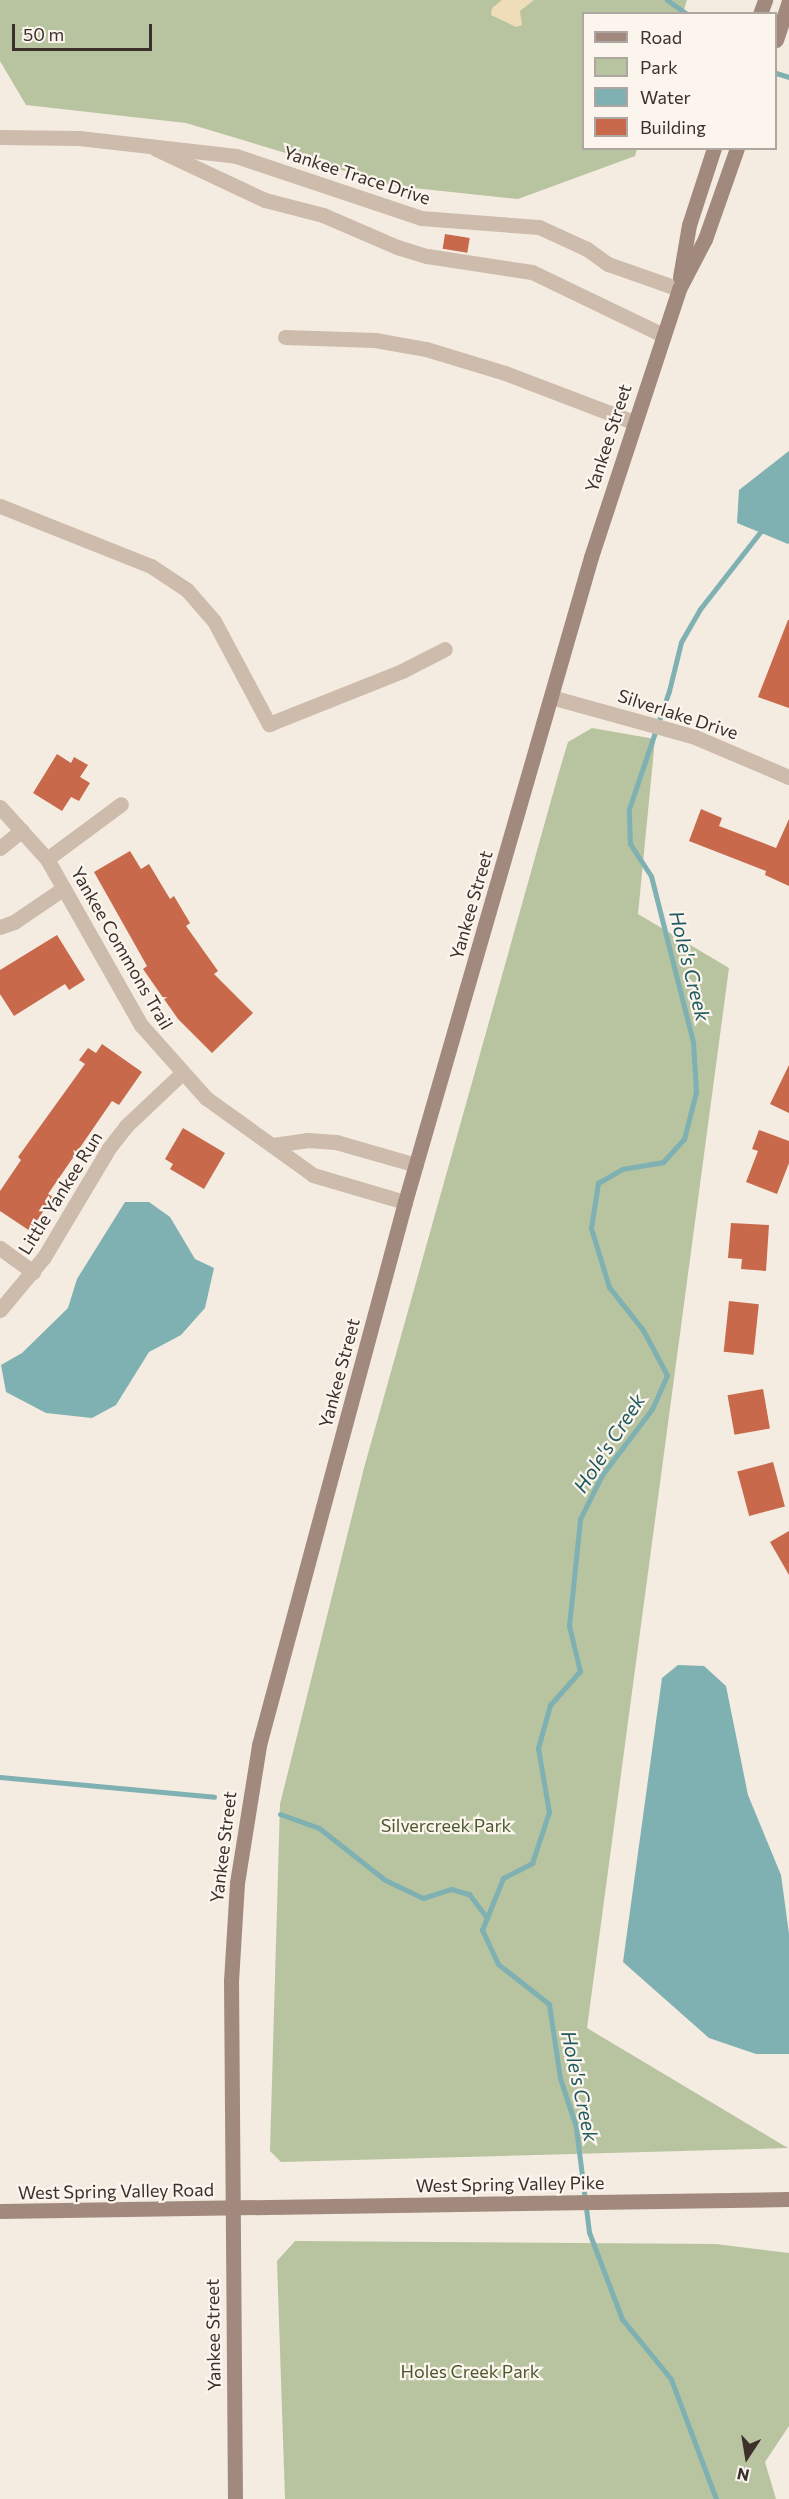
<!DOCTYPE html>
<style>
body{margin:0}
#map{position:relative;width:789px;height:2499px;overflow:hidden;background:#f4ebe1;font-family:Commissioner,sans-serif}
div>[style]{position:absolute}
.green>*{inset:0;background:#b8c4a0}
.sand>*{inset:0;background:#efdcb8}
.water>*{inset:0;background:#7fb0b2}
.stream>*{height:5px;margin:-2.5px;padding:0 2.5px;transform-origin:2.5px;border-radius:2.5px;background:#7fb0b2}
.building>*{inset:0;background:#c8694b;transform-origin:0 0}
.street>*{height:15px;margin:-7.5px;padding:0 7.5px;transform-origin:7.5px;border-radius:7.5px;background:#cdbbac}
.secondary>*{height:15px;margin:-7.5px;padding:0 7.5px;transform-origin:7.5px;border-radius:7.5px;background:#a18a7d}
span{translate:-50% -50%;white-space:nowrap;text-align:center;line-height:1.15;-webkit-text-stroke:4.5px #fbf5ee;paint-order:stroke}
.street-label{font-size:18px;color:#3b302b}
.park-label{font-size:18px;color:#4a5a2e}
.water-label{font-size:20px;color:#1f5a5e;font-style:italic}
.legend{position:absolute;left:582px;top:12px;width:195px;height:138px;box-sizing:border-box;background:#fbf5ee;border:2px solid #aea6a0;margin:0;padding:8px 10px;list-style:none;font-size:18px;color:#3b302b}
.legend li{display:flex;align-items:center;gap:12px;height:30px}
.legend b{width:30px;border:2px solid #aea6a0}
.north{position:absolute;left:717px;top:2427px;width:60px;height:60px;-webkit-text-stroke:4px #fbf5ee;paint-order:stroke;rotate:192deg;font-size:16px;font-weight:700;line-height:24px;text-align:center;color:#3b302b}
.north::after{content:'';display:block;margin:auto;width:21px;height:27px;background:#3b302b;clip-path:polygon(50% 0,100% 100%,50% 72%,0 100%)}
.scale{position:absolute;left:12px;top:24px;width:140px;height:27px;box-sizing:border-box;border:3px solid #3b302b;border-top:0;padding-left:8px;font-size:18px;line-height:21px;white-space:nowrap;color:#3b302b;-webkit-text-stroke:4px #fbf5ee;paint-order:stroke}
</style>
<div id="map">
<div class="green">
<div style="clip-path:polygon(0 0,687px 0,683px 13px,584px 14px,584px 148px,637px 149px,635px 156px,518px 199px,395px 186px,186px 123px,26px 105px,0 61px)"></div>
<div style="clip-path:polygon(592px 728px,655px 739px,638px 914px,729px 968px,587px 2028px,788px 2148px,281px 2162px,270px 2151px,280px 1804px,364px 1468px,559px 772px,568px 742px)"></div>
<div style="clip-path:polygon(295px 2241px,716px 2244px,789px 2253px,789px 2426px,765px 2462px,776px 2499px,285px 2499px,277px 2261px)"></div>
</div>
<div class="sand">
<div style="clip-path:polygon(502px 0,534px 0,520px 11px,522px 25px,516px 27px,491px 15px,492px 8px)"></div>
</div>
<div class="water">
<div style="clip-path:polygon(789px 451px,789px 543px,788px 544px,737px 523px,739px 490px)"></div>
<div style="clip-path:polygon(125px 1202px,149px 1202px,170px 1217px,195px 1259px,214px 1268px,205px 1308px,181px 1335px,149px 1352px,116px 1405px,92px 1418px,46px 1413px,6px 1392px,1px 1365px,22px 1353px,68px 1308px,77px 1279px)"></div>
<div style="clip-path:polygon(678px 1665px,704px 1666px,726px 1686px,748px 1795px,781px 1875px,789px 1934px,789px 2054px,756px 2054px,709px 2038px,623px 1962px,662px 1678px)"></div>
</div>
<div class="stream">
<div style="left:667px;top:0;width:24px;rotate:35deg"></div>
<div style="left:776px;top:73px;width:14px;rotate:17deg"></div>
<div style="left:0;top:1777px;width:215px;rotate:5.3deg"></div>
<div style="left:280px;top:1814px;width:41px;rotate:19.7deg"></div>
<div style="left:319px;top:1828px;width:84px;rotate:38.2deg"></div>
<div style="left:385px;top:1880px;width:42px;rotate:25.3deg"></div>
<div style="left:423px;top:1898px;width:29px;rotate:-18deg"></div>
<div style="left:451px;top:1889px;width:19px;rotate:16deg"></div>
<div style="left:469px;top:1894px;width:30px;rotate:53deg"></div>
<div style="left:716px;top:2499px;width:128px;rotate:-110.6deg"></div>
<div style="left:671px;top:2379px;width:77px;rotate:-129.2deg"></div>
<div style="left:622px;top:2319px;width:93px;rotate:-110.8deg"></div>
<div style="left:589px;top:2232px;width:106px;rotate:-97.1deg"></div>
<div style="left:576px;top:2127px;width:52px;rotate:-108.1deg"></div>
<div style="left:560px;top:2078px;width:75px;rotate:-98.5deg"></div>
<div style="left:549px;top:2004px;width:65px;rotate:-141.9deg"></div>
<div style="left:498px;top:1964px;width:38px;rotate:-115deg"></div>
<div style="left:482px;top:1930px;width:56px;rotate:-68deg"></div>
<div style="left:503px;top:1878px;width:33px;rotate:-27deg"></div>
<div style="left:532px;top:1863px;width:54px;rotate:-71.6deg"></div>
<div style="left:549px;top:1812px;width:65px;rotate:-99.8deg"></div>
<div style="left:538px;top:1748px;width:45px;rotate:-74.4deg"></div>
<div style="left:550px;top:1705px;width:45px;rotate:-48.6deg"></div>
<div style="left:580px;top:1671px;width:46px;rotate:-103.7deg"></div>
<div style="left:569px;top:1626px;width:108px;rotate:-84.1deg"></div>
<div style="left:580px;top:1519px;width:49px;rotate:-63.4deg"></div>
<div style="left:602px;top:1475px;width:83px;rotate:-52.9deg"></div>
<div style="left:652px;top:1409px;width:37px;rotate:-66deg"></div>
<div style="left:667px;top:1375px;width:51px;rotate:-118.1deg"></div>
<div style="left:643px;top:1330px;width:55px;rotate:-128.3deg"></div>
<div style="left:609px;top:1287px;width:62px;rotate:-107deg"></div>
<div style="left:591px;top:1228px;width:46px;rotate:-81.2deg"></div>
<div style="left:598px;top:1183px;width:28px;rotate:-30deg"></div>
<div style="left:622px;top:1169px;width:42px;rotate:-9.7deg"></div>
<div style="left:663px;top:1162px;width:31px;rotate:-48deg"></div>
<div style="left:684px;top:1139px;width:49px;rotate:-75.7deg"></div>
<div style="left:696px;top:1092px;width:50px;rotate:-93.4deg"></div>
<div style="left:693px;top:1042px;width:171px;rotate:-104.2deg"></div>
<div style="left:651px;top:876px;width:38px;rotate:-123deg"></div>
<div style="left:630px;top:844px;width:35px;rotate:-92deg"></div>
<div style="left:629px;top:809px;width:125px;rotate:-71.3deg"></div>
<div style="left:669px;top:691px;width:50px;rotate:-76.2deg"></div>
<div style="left:681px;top:642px;width:38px;rotate:-60deg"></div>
<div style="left:700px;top:609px;width:104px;rotate:-52deg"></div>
</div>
<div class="building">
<div style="left:445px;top:234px;width:25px;height:15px;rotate:9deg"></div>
<div style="clip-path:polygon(788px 620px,789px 620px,789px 708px,758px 697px)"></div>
<div style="clip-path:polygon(57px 754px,71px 763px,74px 757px,88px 765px,80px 777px,90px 783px,79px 801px,71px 797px,62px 811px,33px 793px)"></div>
<div style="clip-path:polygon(701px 809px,722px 818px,719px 826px,776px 848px,789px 819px,789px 886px,765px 875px,766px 871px,689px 841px)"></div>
<div style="clip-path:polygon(130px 851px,141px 869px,149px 864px,170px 899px,174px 896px,190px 923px,186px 926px,218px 971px,214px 974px,253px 1013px,212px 1053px,178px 1019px,143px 969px,147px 966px,94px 872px)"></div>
<div style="clip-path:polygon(57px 935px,85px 980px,69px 990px,65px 984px,14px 1016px,0 994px,0 970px)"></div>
<div style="clip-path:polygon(102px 1044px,142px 1072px,119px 1105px,112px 1101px,48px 1194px,53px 1197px,30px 1231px,0 1211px,0 1191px,21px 1160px,18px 1157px,85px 1064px,79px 1060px,88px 1048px,96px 1053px)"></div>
<div style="clip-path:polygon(789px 1065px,789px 1113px,770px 1104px)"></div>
<div style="clip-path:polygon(183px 1128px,225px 1153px,204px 1189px,170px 1169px,173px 1164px,165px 1159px)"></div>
<div style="clip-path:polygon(759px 1130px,789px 1141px,789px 1163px,777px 1194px,746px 1182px,758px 1151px,752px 1149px)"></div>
<div style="clip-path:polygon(731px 1223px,769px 1225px,766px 1271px,741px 1269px,742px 1259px,728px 1258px)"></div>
<div style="left:729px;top:1301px;width:30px;height:51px;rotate:6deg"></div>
<div style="left:763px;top:1389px;width:40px;height:36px;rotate:80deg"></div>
<div style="left:773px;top:1462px;width:46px;height:37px;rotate:75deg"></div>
<div style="clip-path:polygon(789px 1531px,789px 1575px,770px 1542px)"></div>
</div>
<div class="street">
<div style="left:0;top:137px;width:79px;rotate:0.7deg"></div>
<div style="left:79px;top:138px;width:158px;rotate:6.5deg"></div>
<div style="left:236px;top:156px;width:195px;rotate:18.5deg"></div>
<div style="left:421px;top:218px;width:118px;rotate:4.4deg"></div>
<div style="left:539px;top:227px;width:53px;rotate:24.6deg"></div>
<div style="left:587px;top:249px;width:26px;rotate:36deg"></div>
<div style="left:608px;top:264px;width:75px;rotate:19.4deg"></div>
<div style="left:156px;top:149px;width:120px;rotate:25.1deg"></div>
<div style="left:265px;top:200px;width:60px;rotate:14.5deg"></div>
<div style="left:323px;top:215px;width:81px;rotate:23.4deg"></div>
<div style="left:397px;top:247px;width:31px;rotate:17deg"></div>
<div style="left:427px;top:256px;width:106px;rotate:8.7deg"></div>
<div style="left:532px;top:272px;width:145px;rotate:25.7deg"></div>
<div style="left:285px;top:337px;width:90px;rotate:1.9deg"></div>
<div style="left:375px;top:340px;width:52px;rotate:10deg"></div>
<div style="left:426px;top:349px;width:83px;rotate:16.9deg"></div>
<div style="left:505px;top:373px;width:137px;rotate:20.9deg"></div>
<div style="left:0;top:506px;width:162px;rotate:21.7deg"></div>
<div style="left:151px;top:566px;width:43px;rotate:33.7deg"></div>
<div style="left:187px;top:590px;width:41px;rotate:48.9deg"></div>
<div style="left:214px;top:621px;width:117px;rotate:61.9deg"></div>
<div style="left:269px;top:724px;width:143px;rotate:-21.7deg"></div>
<div style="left:402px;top:671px;width:48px;rotate:-27.1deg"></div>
<div style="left:551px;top:697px;width:149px;rotate:15.5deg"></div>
<div style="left:695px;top:737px;width:102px;rotate:23.1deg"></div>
<div style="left:0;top:807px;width:70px;rotate:47.9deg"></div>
<div style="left:47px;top:859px;width:191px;rotate:60.5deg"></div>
<div style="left:141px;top:1025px;width:98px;rotate:48.3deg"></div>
<div style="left:206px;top:1098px;width:132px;rotate:35.7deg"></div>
<div style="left:313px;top:1175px;width:96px;rotate:16.4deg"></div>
<div style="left:0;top:848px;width:28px;rotate:-39deg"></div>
<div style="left:47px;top:859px;width:92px;rotate:-36.6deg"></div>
<div style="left:0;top:927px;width:15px;rotate:-20deg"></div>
<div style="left:14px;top:922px;width:60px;rotate:-34.2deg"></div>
<div style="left:273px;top:1145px;width:34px;rotate:-8deg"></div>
<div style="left:307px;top:1140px;width:29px;rotate:4deg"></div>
<div style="left:336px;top:1142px;width:83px;rotate:16deg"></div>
<div style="left:0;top:1248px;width:41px;rotate:36deg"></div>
<div style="left:0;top:1310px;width:69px;rotate:-50.3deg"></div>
<div style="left:44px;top:1257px;width:127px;rotate:-59.2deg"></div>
<div style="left:109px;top:1148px;width:28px;rotate:-52deg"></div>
<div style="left:126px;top:1126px;width:77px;rotate:-43.4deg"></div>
</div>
<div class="secondary">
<div style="left:760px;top:14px;width:15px;rotate:-70deg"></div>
<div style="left:776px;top:40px;width:41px;rotate:-71.6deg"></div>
<div style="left:680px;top:277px;width:53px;rotate:-80.2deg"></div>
<div style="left:689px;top:225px;width:81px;rotate:-72deg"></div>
<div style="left:0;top:2211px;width:789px;rotate:-0.87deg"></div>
<div style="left:235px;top:2499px;width:518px;rotate:-90.44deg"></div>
<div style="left:231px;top:1981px;width:98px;rotate:-86.5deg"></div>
<div style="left:237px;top:1883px;width:140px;rotate:-80.9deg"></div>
<div style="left:259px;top:1745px;width:562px;rotate:-74.95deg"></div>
<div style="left:405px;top:1202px;width:671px;rotate:-73.91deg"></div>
<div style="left:591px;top:557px;width:282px;rotate:-71.8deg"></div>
<div style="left:679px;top:289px;width:56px;rotate:-62.5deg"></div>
<div style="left:705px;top:239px;width:96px;rotate:-70.6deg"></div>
</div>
<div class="street-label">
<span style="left:357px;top:175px;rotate:18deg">Yankee Trace Drive</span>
<span style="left:608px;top:438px;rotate:-72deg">Yankee Street</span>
<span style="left:678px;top:714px;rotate:18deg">Silverlake Drive</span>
<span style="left:471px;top:905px;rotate:-74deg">Yankee Street</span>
<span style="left:122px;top:948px;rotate:60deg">Yankee Commons Trail</span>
<span style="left:60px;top:1193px;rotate:-58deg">Little Yankee Run</span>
<span style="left:339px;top:1373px;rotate:-75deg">Yankee Street</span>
<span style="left:223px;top:1847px;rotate:-83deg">Yankee Street</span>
<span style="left:510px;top:2184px;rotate:-1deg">West Spring Valley Pike</span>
<span style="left:116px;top:2191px;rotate:-1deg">West Spring Valley Road</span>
<span style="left:213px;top:2335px;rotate:-91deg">Yankee Street</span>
</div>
<div class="park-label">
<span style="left:446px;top:1825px">Silvercreek Park</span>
<span style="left:470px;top:2371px">Holes Creek Park</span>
</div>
<div class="water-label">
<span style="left:690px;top:966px;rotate:76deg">Hole's Creek</span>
<span style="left:609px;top:1443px;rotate:-57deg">Hole's Creek</span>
<span style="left:580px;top:2086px;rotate:78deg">Hole's Creek</span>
</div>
<ul class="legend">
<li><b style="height:8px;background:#a18a7d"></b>Road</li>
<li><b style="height:16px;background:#b8c4a0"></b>Park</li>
<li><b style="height:16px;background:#7fb0b2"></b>Water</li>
<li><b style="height:16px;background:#c8694b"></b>Building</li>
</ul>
<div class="north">N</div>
<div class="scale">50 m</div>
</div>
